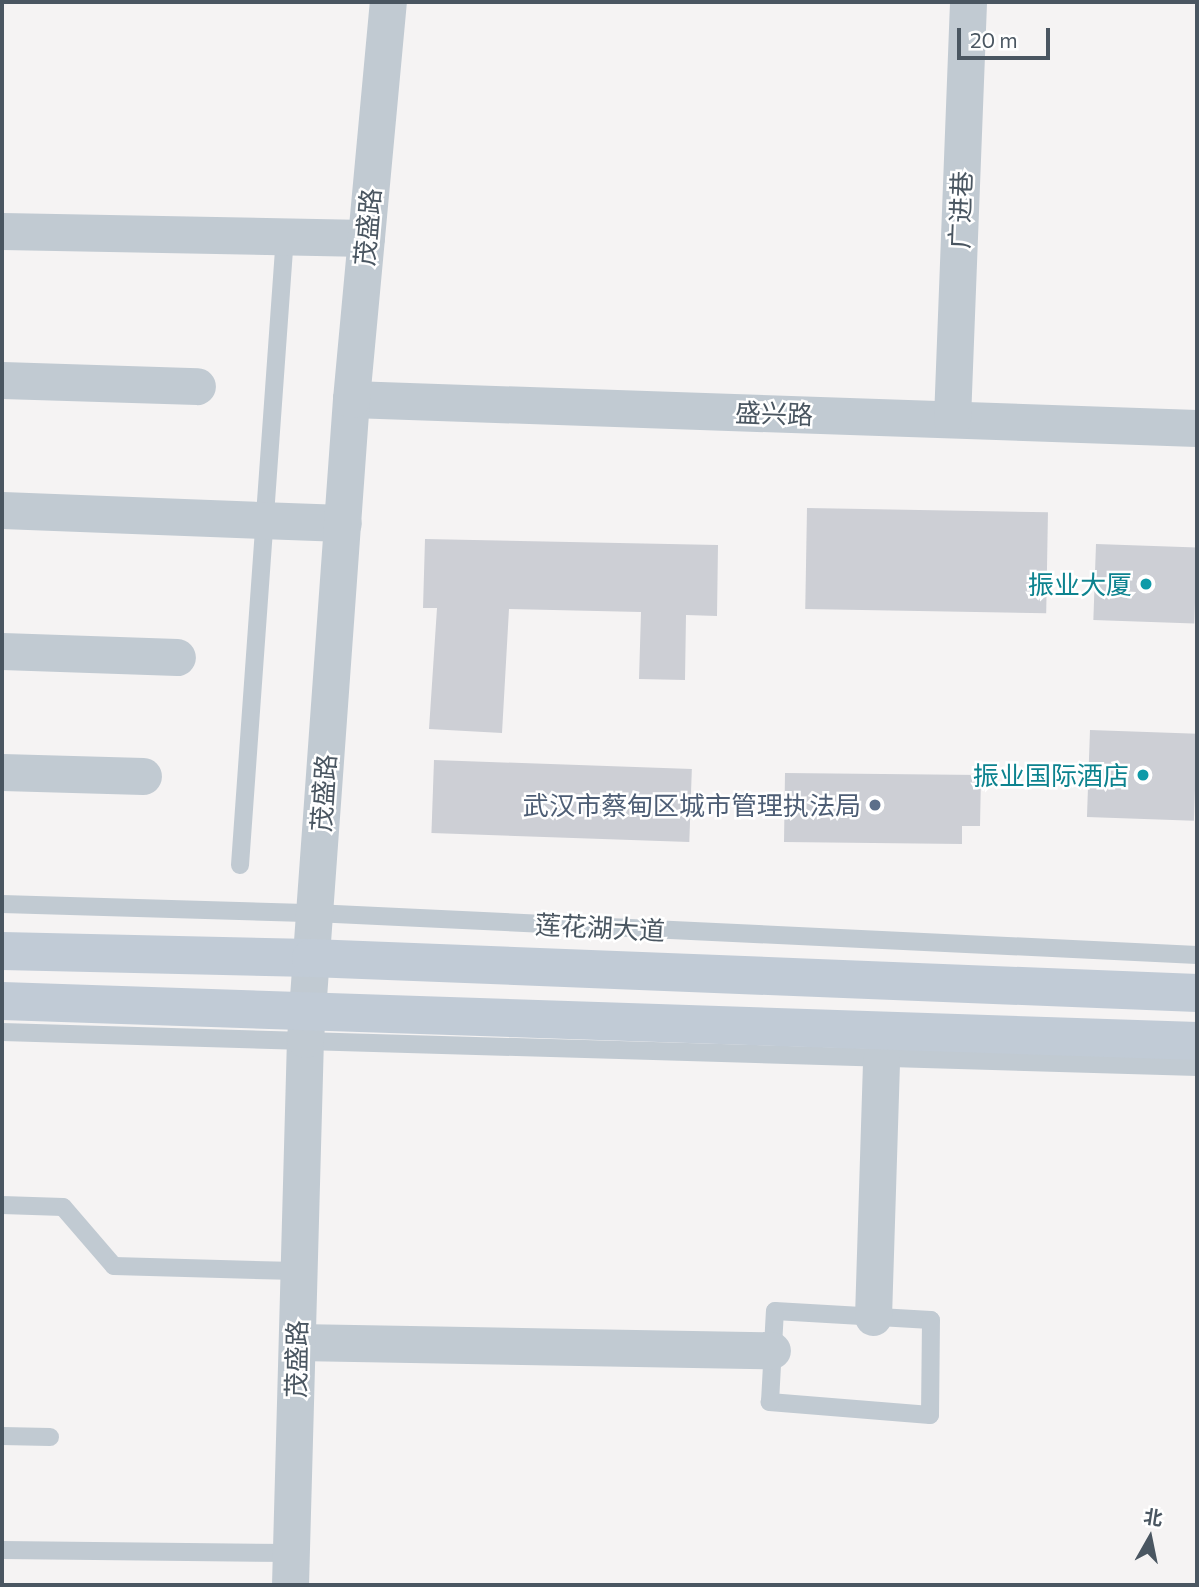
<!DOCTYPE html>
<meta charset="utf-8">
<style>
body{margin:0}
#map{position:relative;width:1199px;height:1587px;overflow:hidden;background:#f5f3f3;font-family:Commissioner,"Noto Sans SC",sans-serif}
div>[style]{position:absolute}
.building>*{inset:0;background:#cdcfd5;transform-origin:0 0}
.lane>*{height:18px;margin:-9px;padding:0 9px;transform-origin:9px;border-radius:9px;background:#c1cad2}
.street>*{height:37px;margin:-18.5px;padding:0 18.5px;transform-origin:18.5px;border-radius:18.5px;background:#c1cad2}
.secondary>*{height:38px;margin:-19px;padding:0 19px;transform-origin:19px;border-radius:19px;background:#c1cbd6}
.dots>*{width:19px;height:19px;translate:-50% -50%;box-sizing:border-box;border:4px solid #fff;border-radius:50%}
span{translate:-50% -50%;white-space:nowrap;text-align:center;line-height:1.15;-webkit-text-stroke:5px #fff;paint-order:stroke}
.street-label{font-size:26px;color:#4a5661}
.culture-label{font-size:26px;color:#0d838f}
.right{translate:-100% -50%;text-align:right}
.service-label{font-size:26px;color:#4e5e75}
.frame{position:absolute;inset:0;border:4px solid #4a5661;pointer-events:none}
.north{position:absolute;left:1115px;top:1503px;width:70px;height:70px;-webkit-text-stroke:5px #fff;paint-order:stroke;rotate:9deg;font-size:19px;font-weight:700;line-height:28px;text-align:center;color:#4a5661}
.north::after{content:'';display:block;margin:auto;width:24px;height:32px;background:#4a5661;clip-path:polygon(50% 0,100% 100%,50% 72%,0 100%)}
.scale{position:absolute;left:957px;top:28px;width:93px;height:32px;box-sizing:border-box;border:4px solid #4a5661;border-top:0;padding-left:9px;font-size:21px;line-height:24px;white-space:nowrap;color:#4a5661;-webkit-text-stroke:5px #fff;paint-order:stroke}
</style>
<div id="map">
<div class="building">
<div style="left:807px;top:508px;width:241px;height:101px;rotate:1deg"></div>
<div style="clip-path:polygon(425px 539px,718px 545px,717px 616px,686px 615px,685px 680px,639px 679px,641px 612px,509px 609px,502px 733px,429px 729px,437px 608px,423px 608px)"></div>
<div style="left:1096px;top:544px;width:101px;height:76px;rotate:2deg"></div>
<div style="left:1090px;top:730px;width:107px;height:87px;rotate:2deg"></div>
<div style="left:434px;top:760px;width:258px;height:73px;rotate:2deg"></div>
<div style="clip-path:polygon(785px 773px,981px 775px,980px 826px,962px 826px,962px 844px,784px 842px)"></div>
</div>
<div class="lane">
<div style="left:240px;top:865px;width:631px;rotate:-85.91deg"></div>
<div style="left:2px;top:904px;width:312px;rotate:1.7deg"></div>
<div style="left:314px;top:913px;width:884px;rotate:2.72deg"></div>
<div style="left:2px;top:1032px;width:1196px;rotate:1.68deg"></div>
<div style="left:2px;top:1205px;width:61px;rotate:1.9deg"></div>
<div style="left:63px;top:1207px;width:78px;rotate:49.2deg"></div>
<div style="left:114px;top:1266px;width:183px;rotate:1.6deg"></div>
<div style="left:775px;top:1311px;width:156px;rotate:3.3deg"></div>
<div style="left:931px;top:1320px;width:95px;rotate:90.6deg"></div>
<div style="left:930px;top:1415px;width:161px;rotate:-175.4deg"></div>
<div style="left:770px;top:1402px;width:91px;rotate:-86.9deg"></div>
<div style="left:2px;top:1436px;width:48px;rotate:1.2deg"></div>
<div style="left:2px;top:1550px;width:291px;rotate:0.6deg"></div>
</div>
<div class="street">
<div style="left:2px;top:231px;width:364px;rotate:1.1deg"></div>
<div style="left:2px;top:380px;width:195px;rotate:1.8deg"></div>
<div style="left:351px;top:399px;width:846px;rotate:1.96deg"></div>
<div style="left:952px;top:419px;width:417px;rotate:-87.8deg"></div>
<div style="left:2px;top:510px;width:341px;rotate:2.2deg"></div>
<div style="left:2px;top:651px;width:175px;rotate:2deg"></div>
<div style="left:2px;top:772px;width:141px;rotate:1.6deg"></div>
<div style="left:873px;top:1317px;width:257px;rotate:-88.2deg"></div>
<div style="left:297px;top:1342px;width:475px;rotate:1deg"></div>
<div style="left:290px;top:1585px;width:546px;rotate:-88.43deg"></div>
<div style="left:305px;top:1039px;width:642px;rotate:-85.89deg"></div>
<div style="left:351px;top:399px;width:399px;rotate:-84.7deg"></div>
</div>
<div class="secondary">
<div style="left:2px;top:951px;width:309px;rotate:1.3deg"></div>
<div style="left:311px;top:958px;width:887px;rotate:2.26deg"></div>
<div style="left:2px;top:1001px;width:1196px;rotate:1.92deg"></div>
</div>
<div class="dots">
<div style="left:1146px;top:584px;background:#0f9aa8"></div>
<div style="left:1143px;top:775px;background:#0f9aa8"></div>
<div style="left:875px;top:805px;background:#5c6f8a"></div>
</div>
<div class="street-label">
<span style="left:960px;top:210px;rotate:-88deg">广进巷</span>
<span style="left:367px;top:227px;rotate:-85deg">茂盛路</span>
<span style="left:774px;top:413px;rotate:2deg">盛兴路</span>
<span style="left:323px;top:793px;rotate:-86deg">茂盛路</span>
<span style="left:600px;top:927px;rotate:3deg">莲花湖大道</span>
<span style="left:296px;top:1359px;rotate:-89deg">茂盛路</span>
</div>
<div class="culture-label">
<span class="right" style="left:1132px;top:584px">振业大厦</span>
<span class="right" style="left:1129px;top:775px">振业国际酒店</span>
</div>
<div class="service-label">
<span class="right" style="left:861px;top:805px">武汉市蔡甸区城市管理执法局</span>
</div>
<div class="frame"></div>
<div class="north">北</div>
<div class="scale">20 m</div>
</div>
